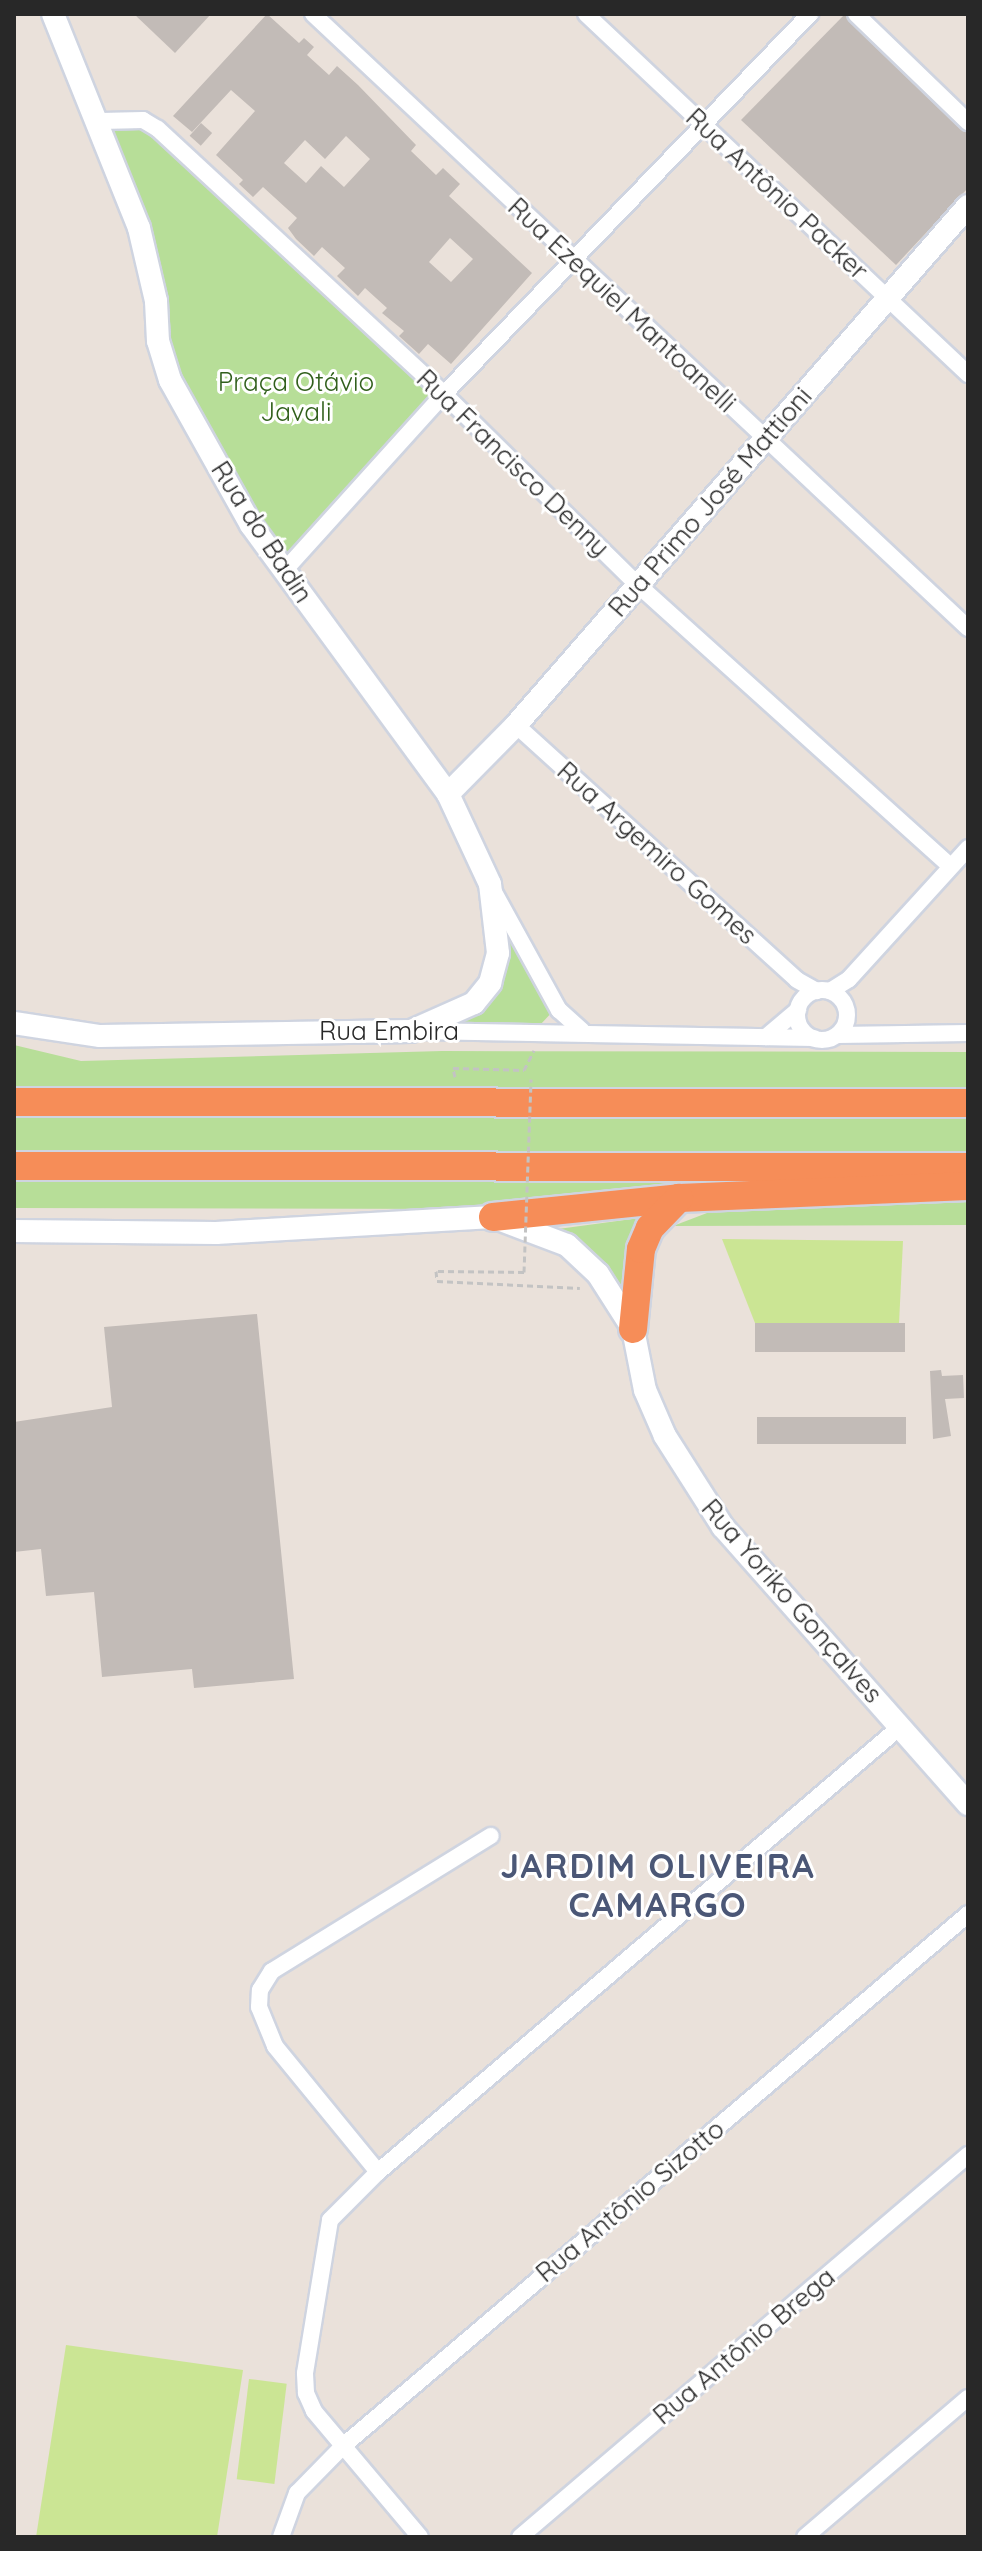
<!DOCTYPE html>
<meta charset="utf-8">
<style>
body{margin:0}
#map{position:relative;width:982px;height:2551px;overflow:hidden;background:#eae1da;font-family:Quicksand,sans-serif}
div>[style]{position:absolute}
.green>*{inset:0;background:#b7de98;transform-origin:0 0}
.pitch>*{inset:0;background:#cbe594;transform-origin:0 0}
.building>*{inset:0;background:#c2bbb7;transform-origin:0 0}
.path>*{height:3px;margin-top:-1.5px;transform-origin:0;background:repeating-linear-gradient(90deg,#c3c3c3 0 6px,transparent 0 10px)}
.roads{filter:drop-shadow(2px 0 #cfd4e0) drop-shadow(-2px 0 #cfd4e0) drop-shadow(0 2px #cfd4e0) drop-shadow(0 -2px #cfd4e0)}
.street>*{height:16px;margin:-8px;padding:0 8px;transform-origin:8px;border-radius:8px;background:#fff}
.street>.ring{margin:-8px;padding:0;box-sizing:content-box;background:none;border:16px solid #fff;border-radius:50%}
.secondary>*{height:22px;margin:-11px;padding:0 11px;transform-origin:11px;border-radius:11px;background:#fff}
.highway>*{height:28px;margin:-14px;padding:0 14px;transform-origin:14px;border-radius:14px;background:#f68d58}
.path-bridge>*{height:3px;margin-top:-1.5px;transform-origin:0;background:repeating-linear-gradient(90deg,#c3c3c3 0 6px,transparent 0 10px)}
span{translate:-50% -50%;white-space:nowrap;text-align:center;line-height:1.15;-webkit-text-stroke:6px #fff;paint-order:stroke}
.street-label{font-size:26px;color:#282828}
.park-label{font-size:26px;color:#31601c}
.district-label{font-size:34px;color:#4b5776;font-weight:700;letter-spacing:2px}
.frame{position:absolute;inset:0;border:16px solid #282828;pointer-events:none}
</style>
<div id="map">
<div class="green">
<div style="clip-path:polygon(143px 120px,440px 391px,285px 564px,163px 361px,102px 125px)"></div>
<div style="clip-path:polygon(499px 910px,555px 1009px,540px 1025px,440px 1031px,490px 983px)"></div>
<div style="clip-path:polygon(14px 1045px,81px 1061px,442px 1051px,968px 1052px,968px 1093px,14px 1091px)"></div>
<div style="left:14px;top:1112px;width:954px;height:41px"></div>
<div style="clip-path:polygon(14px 1175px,721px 1177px,720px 1184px,474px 1209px,14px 1208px)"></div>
<div style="clip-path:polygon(968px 1196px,968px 1225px,673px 1226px,707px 1213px,751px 1207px)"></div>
<div style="clip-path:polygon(647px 1217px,626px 1293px,609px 1267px,558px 1229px)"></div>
</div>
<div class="pitch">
<div style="clip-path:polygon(722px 1239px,903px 1241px,899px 1324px,755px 1323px)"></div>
<div style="clip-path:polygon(66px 2345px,243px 2370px,217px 2537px,36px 2537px)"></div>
<div style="left:249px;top:2379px;width:38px;height:101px;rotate:7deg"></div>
</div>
<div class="building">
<div style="clip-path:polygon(134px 14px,211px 14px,175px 53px)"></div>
<div style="clip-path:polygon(evenodd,267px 14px,299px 43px,304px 38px,314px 47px,307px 55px,329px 75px,337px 66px,358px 85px,416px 145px,411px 151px,436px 175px,443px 168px,460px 184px,449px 196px,532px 273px,451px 364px,428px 344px,419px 354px,399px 336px,404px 331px,382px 313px,387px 308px,365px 288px,358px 296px,337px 276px,345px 268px,322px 247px,314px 256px,296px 239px,288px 228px,297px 218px,263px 187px,253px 197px,239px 184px,243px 180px,216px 155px,255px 111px,231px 90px,192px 132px,173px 116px,267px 14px,346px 136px,370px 159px,344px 187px,321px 166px,306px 183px,284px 163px,305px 140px,325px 159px,346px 136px,267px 14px,450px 238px,473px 259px,451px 282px,429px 262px,450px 238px)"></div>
<div style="clip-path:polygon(845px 14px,968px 133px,968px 188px,896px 265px,741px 120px)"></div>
<div style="left:201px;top:123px;width:15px;height:17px;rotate:42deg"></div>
<div style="clip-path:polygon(257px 1314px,294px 1679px,194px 1688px,192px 1669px,102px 1677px,94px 1592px,46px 1596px,41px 1549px,14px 1552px,14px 1422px,112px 1407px,104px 1327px)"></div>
<div style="left:755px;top:1323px;width:150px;height:29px"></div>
<div style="clip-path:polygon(941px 1370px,942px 1376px,963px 1375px,964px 1398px,945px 1399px,951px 1436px,933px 1439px,930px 1371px)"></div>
<div style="left:757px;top:1417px;width:149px;height:27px"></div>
</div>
<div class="path">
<div style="left:455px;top:1077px;width:9px;rotate:-103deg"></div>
<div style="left:453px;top:1068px;width:71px;rotate:1.6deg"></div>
<div style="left:524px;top:1070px;width:22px;rotate:-63deg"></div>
<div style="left:524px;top:1272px;width:88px;rotate:-179.3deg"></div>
<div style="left:436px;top:1271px;width:10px;rotate:84deg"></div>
<div style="left:437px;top:1281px;width:143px;rotate:2.8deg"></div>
</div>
<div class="roads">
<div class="street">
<div style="left:313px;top:14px;width:898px;rotate:43.15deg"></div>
<div style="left:586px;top:14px;width:525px;rotate:43.3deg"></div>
<div style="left:856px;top:14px;width:156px;rotate:44deg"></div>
<div style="left:101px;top:121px;width:42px;rotate:-1.4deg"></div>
<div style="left:143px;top:120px;width:17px;rotate:31deg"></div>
<div style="left:158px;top:129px;width:390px;rotate:42.8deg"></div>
<div style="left:444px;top:394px;width:271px;rotate:44.6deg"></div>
<div style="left:637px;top:584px;width:421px;rotate:42deg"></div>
<div style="left:284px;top:571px;width:239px;rotate:-47.9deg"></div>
<div style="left:444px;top:394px;width:528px;rotate:-46.08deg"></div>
<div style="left:516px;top:725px;width:379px;rotate:42.2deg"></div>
<div style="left:797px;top:980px;width:23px;rotate:29deg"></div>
<div style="left:494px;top:892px;width:135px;rotate:61.2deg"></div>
<div style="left:559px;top:1010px;width:31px;rotate:42deg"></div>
<div class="ring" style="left:797px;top:990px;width:34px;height:34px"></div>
<div style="left:830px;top:991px;width:22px;rotate:-32deg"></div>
<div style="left:849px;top:979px;width:177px;rotate:-47.7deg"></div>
<div style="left:419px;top:1031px;width:395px;rotate:1deg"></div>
<div style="left:838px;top:1035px;width:130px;rotate:-0.9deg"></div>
<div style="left:766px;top:1037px;width:42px;rotate:-40.2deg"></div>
<div style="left:378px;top:2172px;width:163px;rotate:-129.3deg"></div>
<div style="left:275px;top:2046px;width:42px;rotate:-112.3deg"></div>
<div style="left:259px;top:2007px;width:17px;rotate:-87deg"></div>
<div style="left:260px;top:1990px;width:22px;rotate:-58deg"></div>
<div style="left:272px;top:1971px;width:257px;rotate:-31.7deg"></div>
<div style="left:281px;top:2537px;width:47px;rotate:-70deg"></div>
<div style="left:297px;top:2493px;width:66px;rotate:-45.6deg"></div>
<div style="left:343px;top:2446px;width:821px;rotate:-40.4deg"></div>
<div style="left:420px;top:2537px;width:165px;rotate:-130.1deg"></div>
<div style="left:314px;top:2411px;width:20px;rotate:-114deg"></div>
<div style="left:306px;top:2393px;width:20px;rotate:-93deg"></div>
<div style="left:305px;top:2373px;width:155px;rotate:-80.7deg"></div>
<div style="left:330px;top:2220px;width:68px;rotate:-45deg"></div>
<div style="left:378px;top:2172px;width:686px;rotate:-40.45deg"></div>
<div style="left:520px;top:2537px;width:589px;rotate:-40.45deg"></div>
<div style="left:805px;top:2537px;width:214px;rotate:-40.5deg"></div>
</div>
<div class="secondary">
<div style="left:448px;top:794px;width:97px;rotate:-45.4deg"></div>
<div style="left:516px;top:725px;width:688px;rotate:-48.95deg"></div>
<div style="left:14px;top:1023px;width:87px;rotate:8.6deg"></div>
<div style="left:100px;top:1036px;width:311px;rotate:-0.9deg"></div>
<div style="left:411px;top:1031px;width:69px;rotate:-24deg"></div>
<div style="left:474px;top:1003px;width:26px;rotate:-51deg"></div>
<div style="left:490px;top:983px;width:31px;rotate:-75deg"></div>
<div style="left:498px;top:953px;width:69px;rotate:-96.6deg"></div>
<div style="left:490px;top:884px;width:99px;rotate:-115deg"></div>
<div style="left:448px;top:794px;width:333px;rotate:-126.2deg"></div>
<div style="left:251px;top:525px;width:166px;rotate:-119.2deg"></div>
<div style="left:170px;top:380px;width:41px;rotate:-107.1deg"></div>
<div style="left:158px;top:341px;width:40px;rotate:-92.9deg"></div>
<div style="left:156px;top:301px;width:75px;rotate:-103.1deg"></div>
<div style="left:139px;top:228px;width:231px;rotate:-111.9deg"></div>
<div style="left:14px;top:1231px;width:202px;rotate:0.6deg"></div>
<div style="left:216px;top:1233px;width:277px;rotate:-3.3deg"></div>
<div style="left:493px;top:1217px;width:79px;rotate:20.7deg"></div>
<div style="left:567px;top:1245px;width:42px;rotate:43.1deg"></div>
<div style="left:598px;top:1274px;width:65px;rotate:57.5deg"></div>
<div style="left:633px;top:1329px;width:62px;rotate:78.9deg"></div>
<div style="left:645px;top:1390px;width:50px;rotate:66.5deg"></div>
<div style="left:665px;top:1436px;width:108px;rotate:57.5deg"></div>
<div style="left:723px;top:1527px;width:370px;rotate:48.5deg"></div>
</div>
<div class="highway">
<div style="left:14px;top:1102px;width:954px;rotate:0.06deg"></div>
<div style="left:14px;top:1166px;width:954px;rotate:0.06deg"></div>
<div style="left:493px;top:1217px;width:187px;rotate:-5.8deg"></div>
<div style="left:679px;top:1198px;width:289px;rotate:-2.4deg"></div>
<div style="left:633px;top:1329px;width:80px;rotate:-84.3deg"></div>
<div style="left:641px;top:1249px;width:23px;rotate:-67deg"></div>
<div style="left:650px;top:1228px;width:42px;rotate:-46deg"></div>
</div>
</div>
<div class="path-bridge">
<div style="left:524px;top:1272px;width:193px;rotate:-87.9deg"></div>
</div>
<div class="street-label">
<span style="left:777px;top:194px;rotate:43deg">Rua Antônio Packer</span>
<span style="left:622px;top:305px;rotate:43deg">Rua Ezequiel Mantoanelli</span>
<span style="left:513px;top:463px;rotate:44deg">Rua Francisco Denny</span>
<span style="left:710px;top:502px;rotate:-49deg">Rua Primo José Mattioni</span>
<span style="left:262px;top:532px;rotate:57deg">Rua do Badin</span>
<span style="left:657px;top:853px;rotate:42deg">Rua Argemiro Gomes</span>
<span style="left:389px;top:1031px">Rua Embira</span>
<span style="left:792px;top:1601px;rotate:49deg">Rua Yoriko Gonçalves</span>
<span style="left:630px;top:2201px;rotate:-40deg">Rua Antônio Sizotto</span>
<span style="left:744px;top:2346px;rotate:-40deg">Rua Antônio Brega</span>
</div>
<div class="park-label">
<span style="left:296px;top:397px">Praça Otávio<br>Javali</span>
</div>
<div class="district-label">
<span style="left:658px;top:1885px">JARDIM OLIVEIRA<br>CAMARGO</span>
</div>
<div class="frame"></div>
</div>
